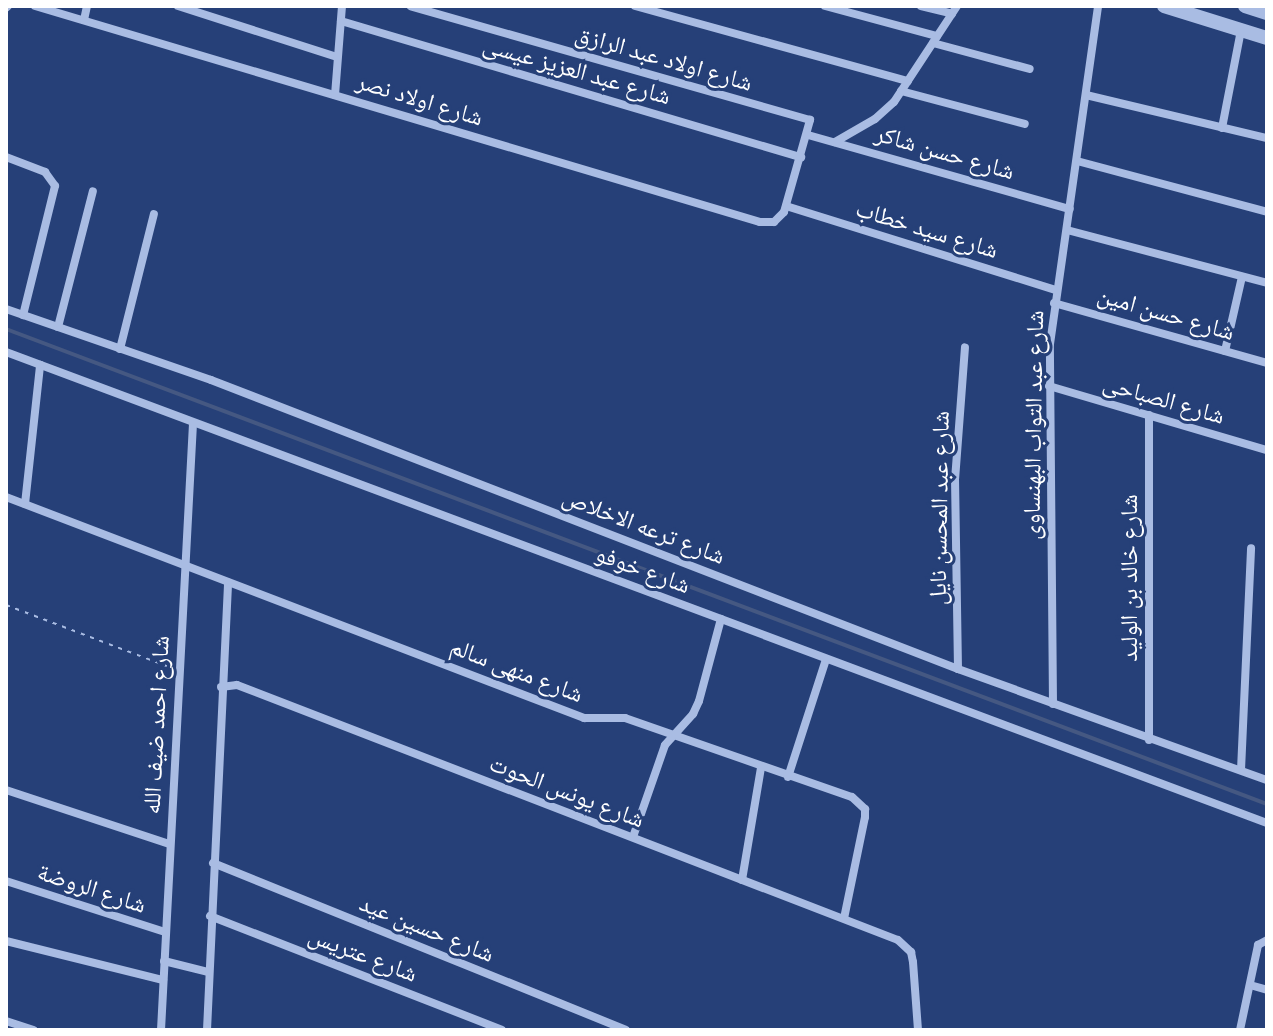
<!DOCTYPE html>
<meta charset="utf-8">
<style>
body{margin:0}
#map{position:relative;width:1273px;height:1036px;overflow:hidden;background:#264078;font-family:Ubuntu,"Noto Naskh Arabic",sans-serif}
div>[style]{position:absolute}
.stream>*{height:4px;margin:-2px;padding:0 2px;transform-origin:2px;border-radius:2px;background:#455882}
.path>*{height:2px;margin-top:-1px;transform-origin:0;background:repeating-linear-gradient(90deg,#a9bce3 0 4px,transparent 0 10px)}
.minor>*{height:8px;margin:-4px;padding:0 4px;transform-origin:4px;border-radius:4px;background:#a9bce3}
.tertiary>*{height:14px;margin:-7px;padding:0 7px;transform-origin:7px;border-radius:7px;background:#a9bce3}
span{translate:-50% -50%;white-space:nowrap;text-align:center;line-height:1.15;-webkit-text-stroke:6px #264078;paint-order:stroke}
.street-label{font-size:24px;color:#fff}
.frame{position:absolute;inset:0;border:8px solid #fff;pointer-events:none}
</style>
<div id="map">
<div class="stream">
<div style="left:6px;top:329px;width:1347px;rotate:20.64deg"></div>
</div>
<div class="path">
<div style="left:6px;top:605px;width:172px;rotate:20.8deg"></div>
</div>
<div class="minor">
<div style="left:35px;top:6px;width:756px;rotate:16.59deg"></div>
<div style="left:760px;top:222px;width:14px"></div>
<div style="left:774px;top:222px;width:14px;rotate:-45deg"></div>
<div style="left:784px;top:212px;width:96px;rotate:-74.2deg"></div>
<div style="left:810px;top:120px;width:415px;rotate:-164.1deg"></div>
<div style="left:178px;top:6px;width:167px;rotate:17.8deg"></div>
<div style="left:635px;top:6px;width:283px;rotate:15.4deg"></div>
<div style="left:825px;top:6px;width:116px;rotate:15deg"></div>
<div style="left:921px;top:6px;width:32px;rotate:14deg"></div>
<div style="left:6px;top:8px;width:3px;rotate:-45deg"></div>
<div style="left:84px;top:20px;width:14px;rotate:-78deg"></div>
<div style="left:341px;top:21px;width:480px;rotate:16.5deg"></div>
<div style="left:933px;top:43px;width:100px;rotate:15deg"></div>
<div style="left:901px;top:91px;width:128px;rotate:14.9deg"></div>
<div style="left:335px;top:95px;width:89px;rotate:-85.5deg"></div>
<div style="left:1086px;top:95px;width:186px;rotate:13.4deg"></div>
<div style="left:1222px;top:128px;width:100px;rotate:-79deg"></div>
<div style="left:808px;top:135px;width:272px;rotate:15.8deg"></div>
<div style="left:835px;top:142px;width:46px;rotate:-29.9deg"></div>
<div style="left:875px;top:119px;width:25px;rotate:-42deg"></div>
<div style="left:894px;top:102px;width:115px;rotate:-56.7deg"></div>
<div style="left:6px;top:157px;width:42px;rotate:21deg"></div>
<div style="left:45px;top:172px;width:17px;rotate:54deg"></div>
<div style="left:55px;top:186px;width:133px;rotate:103.9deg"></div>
<div style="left:1077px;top:161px;width:197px;rotate:15deg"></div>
<div style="left:786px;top:206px;width:282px;rotate:17.3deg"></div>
<div style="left:1067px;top:230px;width:207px;rotate:14.8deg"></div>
<div style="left:1054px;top:303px;width:221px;rotate:15.7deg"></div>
<div style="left:6px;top:309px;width:217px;rotate:19.1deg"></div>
<div style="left:211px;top:380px;width:801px;rotate:21.15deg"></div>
<div style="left:958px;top:669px;width:328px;rotate:19.8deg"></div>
<div style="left:58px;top:327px;width:140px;rotate:-75.6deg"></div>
<div style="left:120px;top:349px;width:139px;rotate:-75.9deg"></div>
<div style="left:1225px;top:351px;width:76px;rotate:-77.1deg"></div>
<div style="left:6px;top:352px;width:1346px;rotate:20.48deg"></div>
<div style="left:1049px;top:386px;width:227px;rotate:16.4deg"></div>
<div style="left:1149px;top:415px;width:325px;rotate:90deg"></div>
<div style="left:6px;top:497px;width:619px;rotate:20.92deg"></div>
<div style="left:584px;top:718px;width:41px"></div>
<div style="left:625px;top:718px;width:240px;rotate:19.2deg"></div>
<div style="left:852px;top:797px;width:18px;rotate:43deg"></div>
<div style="left:865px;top:809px;width:8px;rotate:90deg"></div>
<div style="left:865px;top:817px;width:103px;rotate:101.7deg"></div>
<div style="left:25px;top:504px;width:140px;rotate:-83.8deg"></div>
<div style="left:958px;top:669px;width:189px;rotate:-90.9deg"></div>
<div style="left:955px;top:480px;width:133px;rotate:-85.7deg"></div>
<div style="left:221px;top:687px;width:16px;rotate:-7deg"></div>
<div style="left:237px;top:685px;width:708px;rotate:21.1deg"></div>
<div style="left:898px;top:940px;width:18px;rotate:43deg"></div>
<div style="left:911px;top:952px;width:10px;rotate:79deg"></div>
<div style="left:913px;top:962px;width:68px;rotate:85.8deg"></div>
<div style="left:1053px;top:704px;width:360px;rotate:-90.5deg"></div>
<div style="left:1050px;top:344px;width:341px;rotate:-81.9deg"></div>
<div style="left:1241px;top:770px;width:222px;rotate:-87.4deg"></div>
<div style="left:788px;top:777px;width:124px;rotate:-72.1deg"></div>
<div style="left:6px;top:790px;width:172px;rotate:18.3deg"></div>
<div style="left:633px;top:837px;width:97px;rotate:-70.8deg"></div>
<div style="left:665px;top:745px;width:42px;rotate:-47.9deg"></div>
<div style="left:693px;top:714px;width:14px;rotate:-65deg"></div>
<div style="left:699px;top:701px;width:85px;rotate:-75deg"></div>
<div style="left:213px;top:863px;width:445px;rotate:22deg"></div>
<div style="left:742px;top:880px;width:114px;rotate:-80.4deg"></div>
<div style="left:6px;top:881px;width:167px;rotate:17.8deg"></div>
<div style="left:210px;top:916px;width:313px;rotate:21.3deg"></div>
<div style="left:6px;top:941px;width:162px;rotate:14deg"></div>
<div style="left:164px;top:961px;width:45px;rotate:14deg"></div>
<div style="left:1250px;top:985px;width:18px;rotate:16deg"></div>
<div style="left:6px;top:1021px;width:29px;rotate:18deg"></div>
<div style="left:161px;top:1030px;width:608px;rotate:-86.98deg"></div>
<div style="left:207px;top:1030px;width:448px;rotate:-87.3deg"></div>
<div style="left:1240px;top:1030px;width:87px;rotate:-78deg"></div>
<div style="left:1258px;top:945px;width:10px;rotate:-29deg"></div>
</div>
<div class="tertiary">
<div style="left:1164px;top:6px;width:108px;rotate:17.3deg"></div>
<div style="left:1245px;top:6px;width:23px;rotate:18deg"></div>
</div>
<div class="street-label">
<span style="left:664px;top:58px;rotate:16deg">شارع اولاد عبد الرازق</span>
<span style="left:577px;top:70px;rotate:16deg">شارع عبد العزيز عيسى</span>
<span style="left:420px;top:99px;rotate:17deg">شارع اولاد نصر</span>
<span style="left:945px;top:152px;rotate:16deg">شارع حسن شاكر</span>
<span style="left:927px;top:229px;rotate:17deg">شارع سيد خطاب</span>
<span style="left:1166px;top:313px;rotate:16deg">شارع حسن امين</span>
<span style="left:1164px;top:399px;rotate:16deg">شارع الصباحى</span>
<span style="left:1033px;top:425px;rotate:-89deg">شارع عبد التواب البهنساوى</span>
<span style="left:939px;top:508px;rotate:-89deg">شارع عبد المحسن نايل</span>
<span style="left:644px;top:526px;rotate:21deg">شارع ترعه الاخلاص</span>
<span style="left:643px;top:569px;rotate:20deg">شارع خوفو</span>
<span style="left:1129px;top:578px;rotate:-90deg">شارع خالد بن الوليد</span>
<span style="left:517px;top:670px;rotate:21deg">شارع منهى سالم</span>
<span style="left:156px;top:725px;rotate:-87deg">شارع احمد ضيف الله</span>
<span style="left:567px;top:791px;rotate:21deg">شارع يونس الحوت</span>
<span style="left:92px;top:888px;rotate:18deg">شارع الروضة</span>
<span style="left:427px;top:928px;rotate:22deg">شارع حسين عيد</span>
<span style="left:363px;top:954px;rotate:21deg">شارع عتريس</span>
</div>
<div class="frame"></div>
</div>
